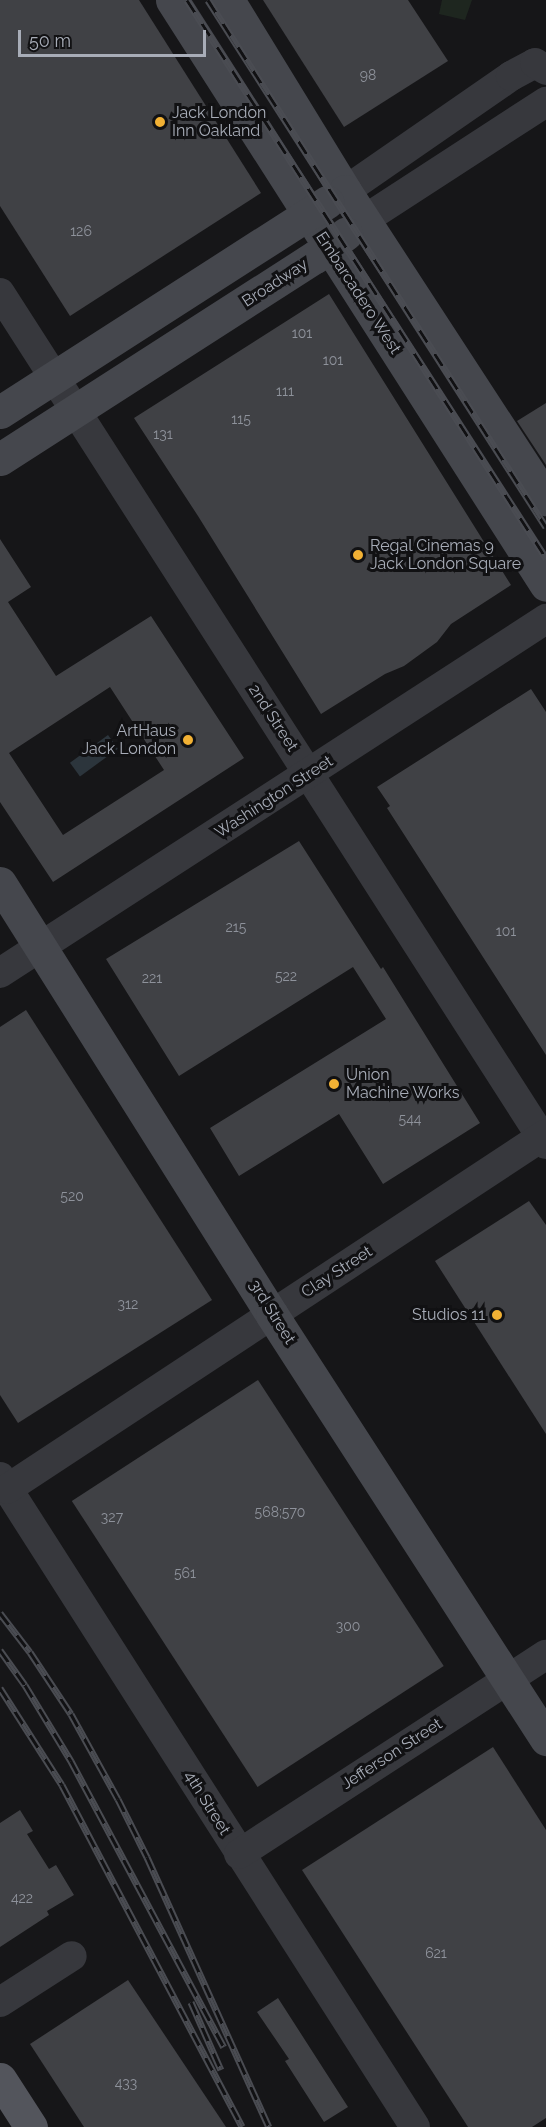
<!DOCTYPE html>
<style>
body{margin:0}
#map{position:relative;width:546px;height:2127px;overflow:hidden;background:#161618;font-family:Raleway,sans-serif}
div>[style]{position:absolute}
.green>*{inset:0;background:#1e261f}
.water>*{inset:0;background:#2c353c;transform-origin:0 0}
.building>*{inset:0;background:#404145;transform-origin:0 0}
.street>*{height:30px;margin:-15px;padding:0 15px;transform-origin:15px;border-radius:15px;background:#37383d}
.secondary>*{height:33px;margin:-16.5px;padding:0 16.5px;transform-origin:16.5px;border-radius:16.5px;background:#45474d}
.primary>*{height:33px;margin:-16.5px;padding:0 16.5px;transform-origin:16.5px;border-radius:16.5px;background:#53555c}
.rail>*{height:7px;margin-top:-3.5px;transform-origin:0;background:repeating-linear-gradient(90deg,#111113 0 14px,#4a4c52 0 28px);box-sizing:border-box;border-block:2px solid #4a4c52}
.dots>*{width:16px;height:16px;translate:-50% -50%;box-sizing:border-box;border:3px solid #111113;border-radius:50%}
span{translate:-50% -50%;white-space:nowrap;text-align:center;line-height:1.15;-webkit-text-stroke:6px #111113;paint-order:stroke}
.number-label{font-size:14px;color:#8e929b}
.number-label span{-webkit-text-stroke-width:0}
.poi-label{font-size:16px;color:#a8adb8}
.left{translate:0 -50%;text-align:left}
.right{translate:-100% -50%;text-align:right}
.street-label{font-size:16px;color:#a8adb8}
.scale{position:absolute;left:18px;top:30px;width:188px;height:27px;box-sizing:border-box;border:3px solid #a8adb8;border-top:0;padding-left:8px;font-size:18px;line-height:21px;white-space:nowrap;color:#a8adb8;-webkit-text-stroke:4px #111113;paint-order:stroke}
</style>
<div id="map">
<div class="green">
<div style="clip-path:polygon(442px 0,472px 0,465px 20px,439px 14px)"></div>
</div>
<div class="water">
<div style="left:108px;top:735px;width:17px;height:47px;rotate:54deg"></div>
</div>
<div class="building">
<div style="clip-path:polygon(0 0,139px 0,261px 193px,70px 316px,0 206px)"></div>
<div style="clip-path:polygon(263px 0,408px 0,448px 61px,344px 127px)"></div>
<div style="clip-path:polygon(329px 294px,511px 585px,451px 624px,437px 642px,404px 666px,385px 674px,321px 714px,198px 516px,134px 418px)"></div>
<div style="clip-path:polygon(546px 403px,546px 465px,517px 421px)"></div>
<div style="clip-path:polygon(evenodd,0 539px,31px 587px,8px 602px,56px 676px,151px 616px,244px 758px,53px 882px,0 802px,0 539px,110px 687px,164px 770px,63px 835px,9px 753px,110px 687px)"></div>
<div style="clip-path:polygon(531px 689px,546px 712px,546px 1055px,387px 808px,390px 806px,377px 787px)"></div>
<div style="clip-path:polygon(299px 841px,381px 969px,383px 967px,480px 1123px,383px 1184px,339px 1114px,239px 1176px,210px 1128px,386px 1019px,353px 967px,179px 1076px,106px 959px)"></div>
<div style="clip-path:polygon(26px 1010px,212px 1300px,18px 1423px,0 1395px,0 1027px)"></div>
<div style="clip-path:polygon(529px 1201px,546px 1225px,546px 1434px,435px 1261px)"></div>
<div style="left:258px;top:1380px;width:341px;height:222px;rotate:57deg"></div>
<div style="clip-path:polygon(493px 1747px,546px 1830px,546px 2118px,532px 2127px,468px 2127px,302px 1870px)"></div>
<div style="clip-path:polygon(20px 1810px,33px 1831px,27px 1834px,49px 1869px,56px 1865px,74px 1895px,47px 1911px,49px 1915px,0 1947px,0 1823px)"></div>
<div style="clip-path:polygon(128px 1980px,226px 2127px,84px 2127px,30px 2044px)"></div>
<div style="clip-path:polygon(278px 1998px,348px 2107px,324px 2122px,285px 2061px,289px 2059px,257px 2012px)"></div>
</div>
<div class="street">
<div style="left:345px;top:191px;width:202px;rotate:-34.7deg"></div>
<div style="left:511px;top:76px;width:27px;rotate:-28deg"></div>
<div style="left:535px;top:63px;width:13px;rotate:32deg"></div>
<div style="left:364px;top:220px;width:217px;rotate:-33deg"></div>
<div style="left:0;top:293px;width:1011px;rotate:57.32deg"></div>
<div style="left:0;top:973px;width:651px;rotate:-32.96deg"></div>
<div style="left:0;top:1477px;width:771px;rotate:57.44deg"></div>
<div style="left:7px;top:1489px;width:645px;rotate:-33.37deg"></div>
<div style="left:239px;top:1854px;width:366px;rotate:-33deg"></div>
<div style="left:0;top:2002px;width:85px;rotate:-32.6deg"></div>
</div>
<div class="secondary">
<div style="left:172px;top:0;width:694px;rotate:57.41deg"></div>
<div style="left:228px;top:0;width:224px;rotate:58.5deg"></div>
<div style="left:345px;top:191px;width:368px;rotate:56.9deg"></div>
<div style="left:0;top:412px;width:389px;rotate:-32.7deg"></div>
<div style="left:0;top:459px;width:374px;rotate:-32.7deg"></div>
<div style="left:315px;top:257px;width:39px;rotate:-37deg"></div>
<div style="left:0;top:883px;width:510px;rotate:57.8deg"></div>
<div style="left:272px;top:1315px;width:505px;rotate:57.13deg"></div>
</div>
<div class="primary">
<div style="left:0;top:2079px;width:57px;rotate:57.1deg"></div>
</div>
<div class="rail">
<div style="left:187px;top:0;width:664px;rotate:57.24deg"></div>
<div style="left:208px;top:0;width:626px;rotate:57.33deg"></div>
<div style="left:0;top:1613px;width:49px;rotate:52.4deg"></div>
<div style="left:30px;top:1652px;width:74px;rotate:56.5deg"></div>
<div style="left:71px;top:1714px;width:97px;rotate:61.1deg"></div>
<div style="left:118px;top:1799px;width:65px;rotate:63.4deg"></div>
<div style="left:147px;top:1857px;width:296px;rotate:65.7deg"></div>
<div style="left:0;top:1650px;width:43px;rotate:54.5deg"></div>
<div style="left:25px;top:1685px;width:89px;rotate:58.8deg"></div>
<div style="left:71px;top:1761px;width:324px;rotate:61.9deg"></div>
<div style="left:0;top:1688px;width:115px;rotate:57.4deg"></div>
<div style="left:62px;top:1785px;width:386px;rotate:62.2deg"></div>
<div style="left:191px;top:2002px;width:74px;rotate:66.2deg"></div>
</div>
<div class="dots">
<div style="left:160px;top:122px;background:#f2b134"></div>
<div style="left:358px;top:555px;background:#f2b134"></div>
<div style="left:188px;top:740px;background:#f2b134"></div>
<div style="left:334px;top:1084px;background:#f2b134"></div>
<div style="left:497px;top:1315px;background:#f2b134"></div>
</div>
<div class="number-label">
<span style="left:368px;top:75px">98</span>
<span style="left:81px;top:231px">126</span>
<span style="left:302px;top:333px">101</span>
<span style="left:333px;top:360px">101</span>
<span style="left:285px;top:391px">111</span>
<span style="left:241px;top:419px">115</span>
<span style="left:163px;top:434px">131</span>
<span style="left:236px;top:927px">215</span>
<span style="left:506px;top:931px">101</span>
<span style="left:286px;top:976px">522</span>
<span style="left:152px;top:978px">221</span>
<span style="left:410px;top:1119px">544</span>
<span style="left:72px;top:1196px">520</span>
<span style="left:128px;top:1304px">312</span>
<span style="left:280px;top:1512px">568;570</span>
<span style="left:112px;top:1517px">327</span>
<span style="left:185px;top:1573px">561</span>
<span style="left:348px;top:1626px">300</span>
<span style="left:22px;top:1898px">422</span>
<span style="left:436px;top:1953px">621</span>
<span style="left:126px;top:2083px">433</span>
</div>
<div class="poi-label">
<span class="left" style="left:172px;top:122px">Jack London<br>Inn Oakland</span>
<span class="left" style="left:370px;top:555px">Regal Cinemas 9<br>Jack London Square</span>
<span class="right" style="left:176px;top:740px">ArtHaus<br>Jack London</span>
<span class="left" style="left:346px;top:1084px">Union<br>Machine Works</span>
<span class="right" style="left:485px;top:1315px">Studios 11</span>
</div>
<div class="street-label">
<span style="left:275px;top:283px;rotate:-33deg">Broadway</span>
<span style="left:358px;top:293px;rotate:57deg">Embarcadero West</span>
<span style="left:273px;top:718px;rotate:57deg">2nd Street</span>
<span style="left:274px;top:797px;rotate:-33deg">Washington Street</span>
<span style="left:337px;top:1272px;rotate:-33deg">Clay Street</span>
<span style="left:272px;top:1312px;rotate:58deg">3rd Street</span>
<span style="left:392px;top:1754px;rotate:-33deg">Jefferson Street</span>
<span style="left:207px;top:1803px;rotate:58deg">4th Street</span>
</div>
<div class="scale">50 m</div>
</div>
